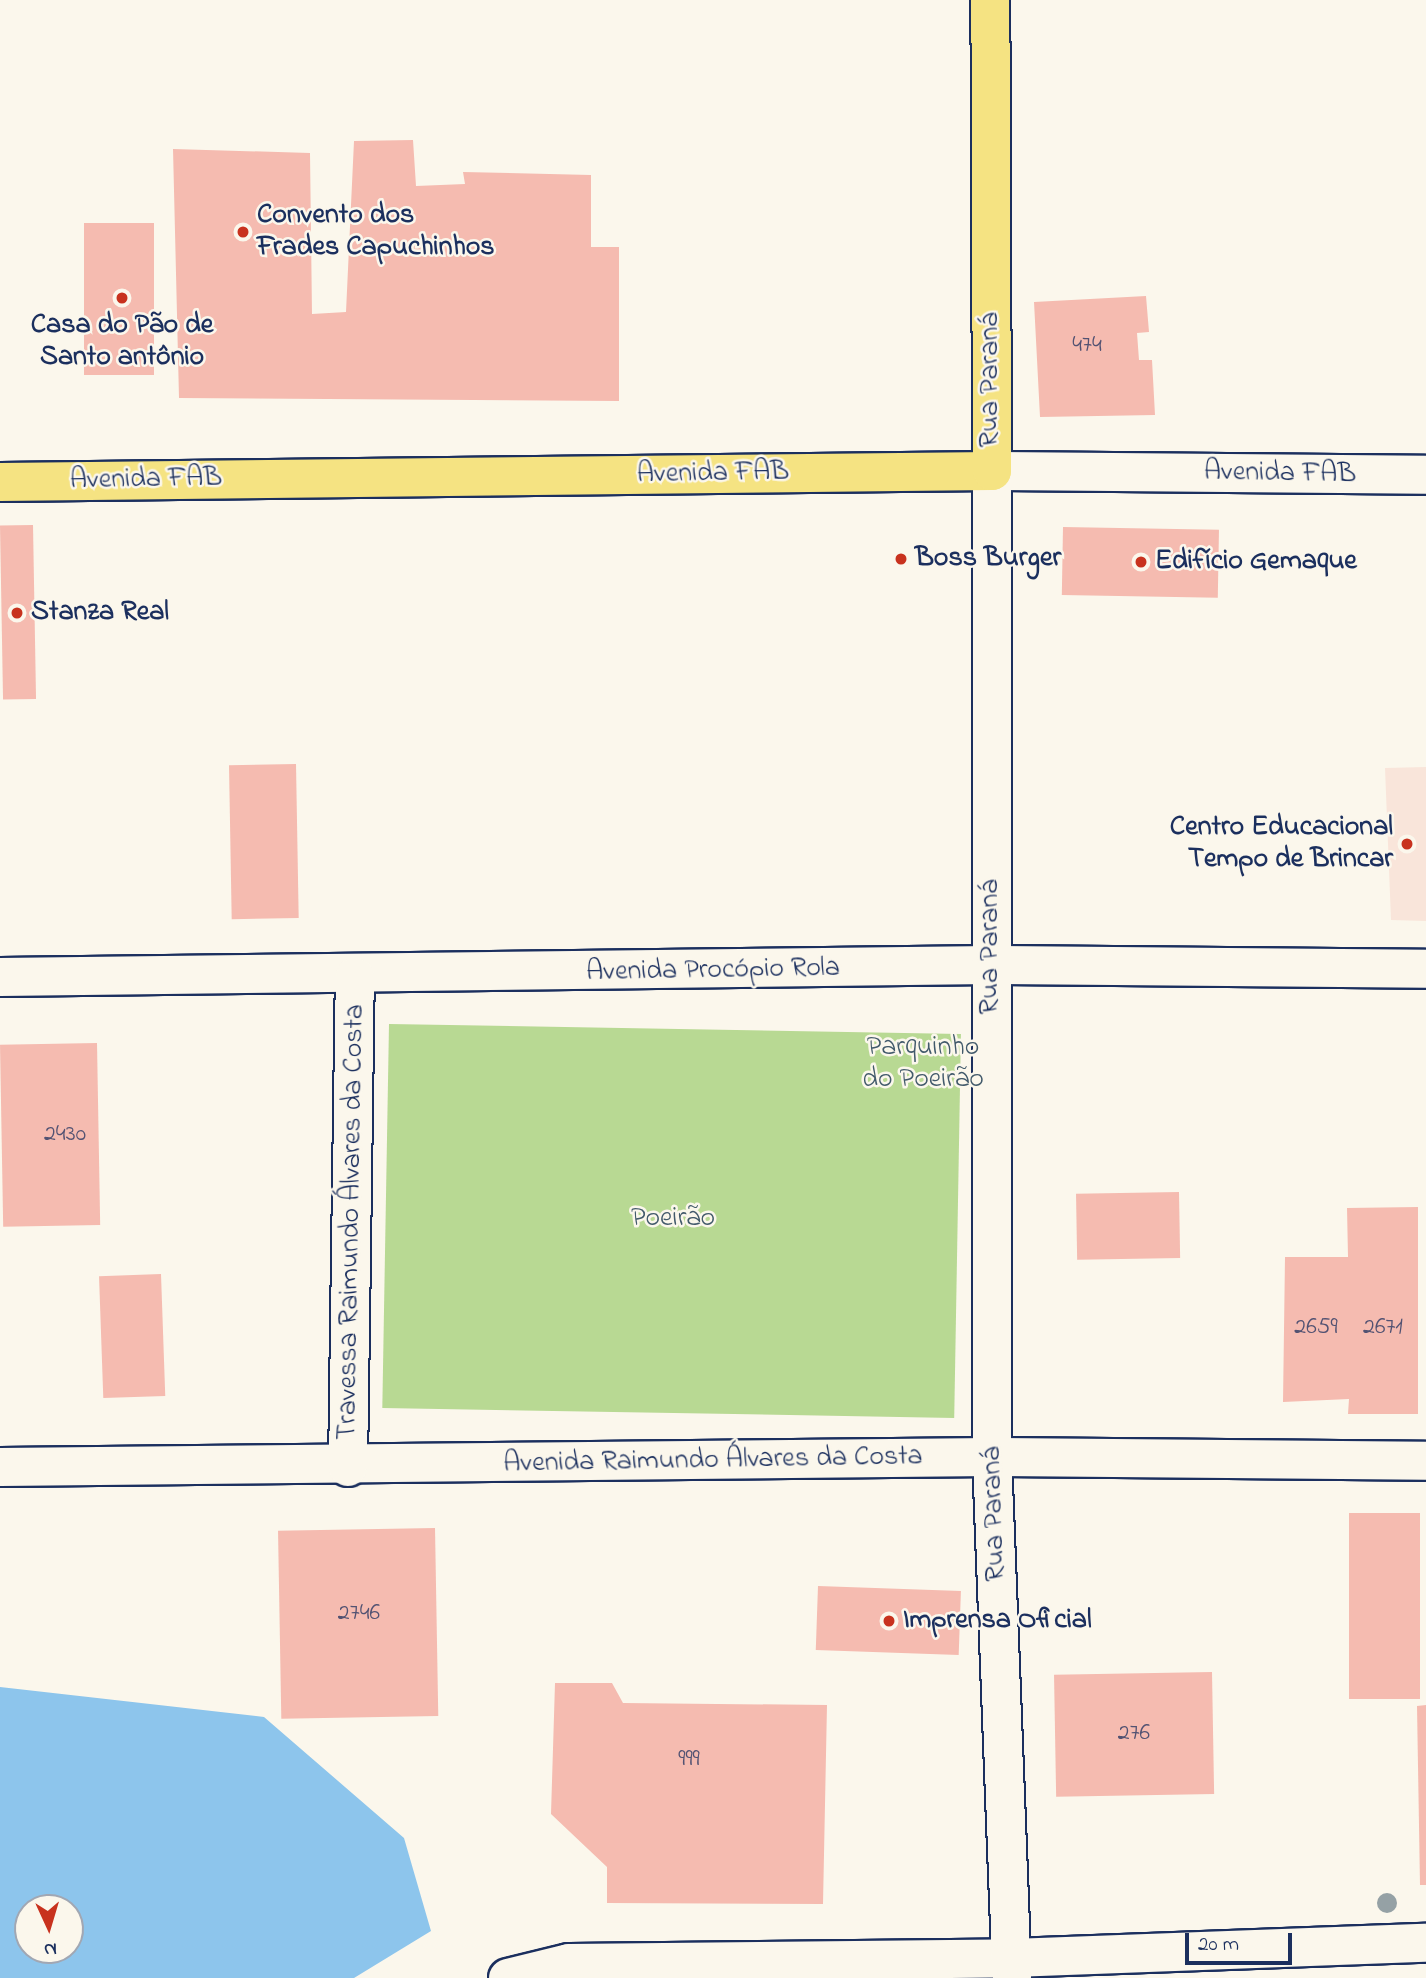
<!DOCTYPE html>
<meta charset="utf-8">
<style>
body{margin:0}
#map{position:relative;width:1426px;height:1978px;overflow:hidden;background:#fbf7ec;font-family:"Indie Flower",sans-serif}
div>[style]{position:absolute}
.built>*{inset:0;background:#f9e5da}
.green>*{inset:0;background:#b8d993;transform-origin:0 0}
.water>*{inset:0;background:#8dc5ec}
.building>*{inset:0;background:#f5bbb0;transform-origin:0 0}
.roads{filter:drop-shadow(2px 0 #1b2f5e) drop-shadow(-2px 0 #1b2f5e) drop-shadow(0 2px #1b2f5e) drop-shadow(0 -2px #1b2f5e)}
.minor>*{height:38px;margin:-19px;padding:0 19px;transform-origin:19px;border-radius:19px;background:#fbf7ec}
.major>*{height:38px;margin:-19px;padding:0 19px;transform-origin:19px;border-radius:19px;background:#f5e382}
.trees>*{width:20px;height:20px;margin:-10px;border-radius:50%;background:#95a1a5}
.dots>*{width:19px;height:19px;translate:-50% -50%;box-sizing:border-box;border:4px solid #fbf7ec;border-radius:50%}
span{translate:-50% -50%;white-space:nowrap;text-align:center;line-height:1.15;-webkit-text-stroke:5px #fbf7ec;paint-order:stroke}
.number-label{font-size:24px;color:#525272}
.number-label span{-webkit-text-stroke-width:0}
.poi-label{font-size:28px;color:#1b2f5e;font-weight:700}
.left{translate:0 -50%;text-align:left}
.right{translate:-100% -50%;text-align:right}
.street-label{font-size:28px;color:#1b2f5e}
.park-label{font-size:28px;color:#425a6b}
.north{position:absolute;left:14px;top:1894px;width:70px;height:70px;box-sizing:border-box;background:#fbf7ec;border:2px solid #a1a7b3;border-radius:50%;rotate:176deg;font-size:19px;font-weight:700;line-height:28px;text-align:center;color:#1b2f5e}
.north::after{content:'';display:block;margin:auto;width:24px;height:32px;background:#c8321e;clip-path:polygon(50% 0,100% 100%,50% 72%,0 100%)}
.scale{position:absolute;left:1185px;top:1933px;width:107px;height:32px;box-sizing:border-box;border:4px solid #1b2f5e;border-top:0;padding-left:9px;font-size:21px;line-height:24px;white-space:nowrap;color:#1b2f5e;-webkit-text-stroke:5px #fbf7ec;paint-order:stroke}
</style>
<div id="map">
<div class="built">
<div style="clip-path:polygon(1426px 767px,1426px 921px,1391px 920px,1385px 768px)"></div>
</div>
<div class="green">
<div style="left:389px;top:1024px;width:572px;height:384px;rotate:1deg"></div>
</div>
<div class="water">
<div style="clip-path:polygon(evenodd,0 1687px,264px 1717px,404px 1838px,431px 1931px,354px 1978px,0 1978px,0 1687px,28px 1908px,70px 1908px,70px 1950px,28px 1950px,28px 1908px)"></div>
</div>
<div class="building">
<div style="clip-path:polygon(413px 140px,416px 186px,465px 184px,463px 172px,591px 175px,591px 247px,619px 247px,619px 401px,179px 398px,173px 149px,310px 153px,312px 314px,346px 312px,354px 141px)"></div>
<div style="left:84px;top:223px;width:70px;height:152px"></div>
<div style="clip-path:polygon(1146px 296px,1149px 332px,1137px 333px,1139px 360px,1152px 360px,1155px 415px,1040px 417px,1034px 302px)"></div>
<div style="left:33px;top:525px;width:174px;height:33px;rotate:89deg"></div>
<div style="left:1063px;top:527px;width:156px;height:68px;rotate:1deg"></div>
<div style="left:296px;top:764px;width:154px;height:67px;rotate:89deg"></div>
<div style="left:97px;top:1043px;width:182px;height:97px;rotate:89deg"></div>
<div style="left:1179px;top:1192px;width:66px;height:103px;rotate:89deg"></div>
<div style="clip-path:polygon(1418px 1207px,1418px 1414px,1348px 1414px,1349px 1399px,1283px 1402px,1285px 1257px,1348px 1257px,1347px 1208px)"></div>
<div style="left:161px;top:1274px;width:122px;height:62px;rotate:88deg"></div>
<div style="left:1420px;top:1513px;width:186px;height:71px;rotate:90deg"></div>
<div style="left:435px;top:1528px;width:188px;height:157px;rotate:89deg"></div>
<div style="left:818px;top:1586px;width:143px;height:64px;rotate:2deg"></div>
<div style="left:1212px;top:1672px;width:122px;height:158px;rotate:89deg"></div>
<div style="clip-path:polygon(555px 1683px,612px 1683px,623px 1703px,827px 1705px,823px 1904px,607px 1903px,607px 1867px,551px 1814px)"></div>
<div style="clip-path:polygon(1426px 1705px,1426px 1885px,1420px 1885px,1417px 1706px)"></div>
</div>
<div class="roads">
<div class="minor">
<div style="left:0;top:977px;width:991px;rotate:-0.69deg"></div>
<div style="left:991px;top:965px;width:435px;rotate:0.5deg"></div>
<div style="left:0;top:1467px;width:992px;rotate:-0.58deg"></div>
<div style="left:992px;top:1457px;width:434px;rotate:0.5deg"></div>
<div style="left:348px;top:1467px;width:490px;rotate:-89.2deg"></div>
<div style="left:508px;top:1978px;width:63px;rotate:-13.8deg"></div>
<div style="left:569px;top:1963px;width:442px;rotate:-0.6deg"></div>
<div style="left:1011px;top:1958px;width:415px;rotate:-2.1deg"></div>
<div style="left:1012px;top:1978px;width:521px;rotate:-92.2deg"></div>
<div style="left:992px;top:1457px;width:986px;rotate:-90deg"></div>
<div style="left:992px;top:471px;width:434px;rotate:0.5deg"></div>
</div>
<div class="major">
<div style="left:0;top:482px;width:992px;rotate:-0.64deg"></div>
<div style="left:992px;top:471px;width:471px;rotate:-90.2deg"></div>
</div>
</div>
<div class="trees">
<div style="left:1387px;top:1903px"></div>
</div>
<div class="dots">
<div style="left:243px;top:232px;background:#c8321e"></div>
<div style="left:122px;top:298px;background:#c8321e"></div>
<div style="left:901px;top:559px;background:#c8321e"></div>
<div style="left:1141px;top:562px;background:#c8321e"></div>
<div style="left:17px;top:613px;background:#c8321e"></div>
<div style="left:1407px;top:844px;background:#c8321e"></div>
<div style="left:889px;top:1621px;background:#c8321e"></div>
</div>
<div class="number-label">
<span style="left:1087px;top:346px">474</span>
<span style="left:65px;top:1135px">2430</span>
<span style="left:1316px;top:1328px">2659</span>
<span style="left:1383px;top:1328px">2671</span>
<span style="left:359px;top:1614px">2746</span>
<span style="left:1134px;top:1734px">276</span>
<span style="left:689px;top:1760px">999</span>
</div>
<div class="poi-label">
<span class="left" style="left:257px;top:232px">Convento dos<br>Frades Capuchinhos</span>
<span style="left:122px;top:342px">Casa do Pão de<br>Santo antônio</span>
<span class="left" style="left:915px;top:559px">Boss Burger</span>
<span class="left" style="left:1155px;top:562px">Edifício Gemaque</span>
<span class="left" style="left:31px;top:613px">Stanza Real</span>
<span class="right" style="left:1393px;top:844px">Centro Educacional<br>Tempo de Brincar</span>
<span class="left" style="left:903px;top:1621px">Imprensa Oficial</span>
</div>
<div class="street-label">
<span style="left:991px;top:380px;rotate:-90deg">Rua Paraná</span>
<span style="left:713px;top:474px;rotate:-1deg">Avenida FAB</span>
<span style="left:1280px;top:474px;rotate:1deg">Avenida FAB</span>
<span style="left:146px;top:480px;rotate:-1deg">Avenida FAB</span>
<span style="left:991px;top:947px;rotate:-90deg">Rua Paraná</span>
<span style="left:713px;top:971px;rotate:-1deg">Avenida Procópio Rola</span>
<span style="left:352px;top:1222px;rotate:-89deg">Travessa Raimundo Álvares da Costa</span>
<span style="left:713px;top:1461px;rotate:-1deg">Avenida Raimundo Álvares da Costa</span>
<span style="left:995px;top:1514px;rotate:-92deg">Rua Paraná</span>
</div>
<div class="park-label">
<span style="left:923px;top:1064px">Parquinho<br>do Poeirão</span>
<span style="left:673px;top:1219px">Poeirão</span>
</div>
<div class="north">N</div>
<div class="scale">20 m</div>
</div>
